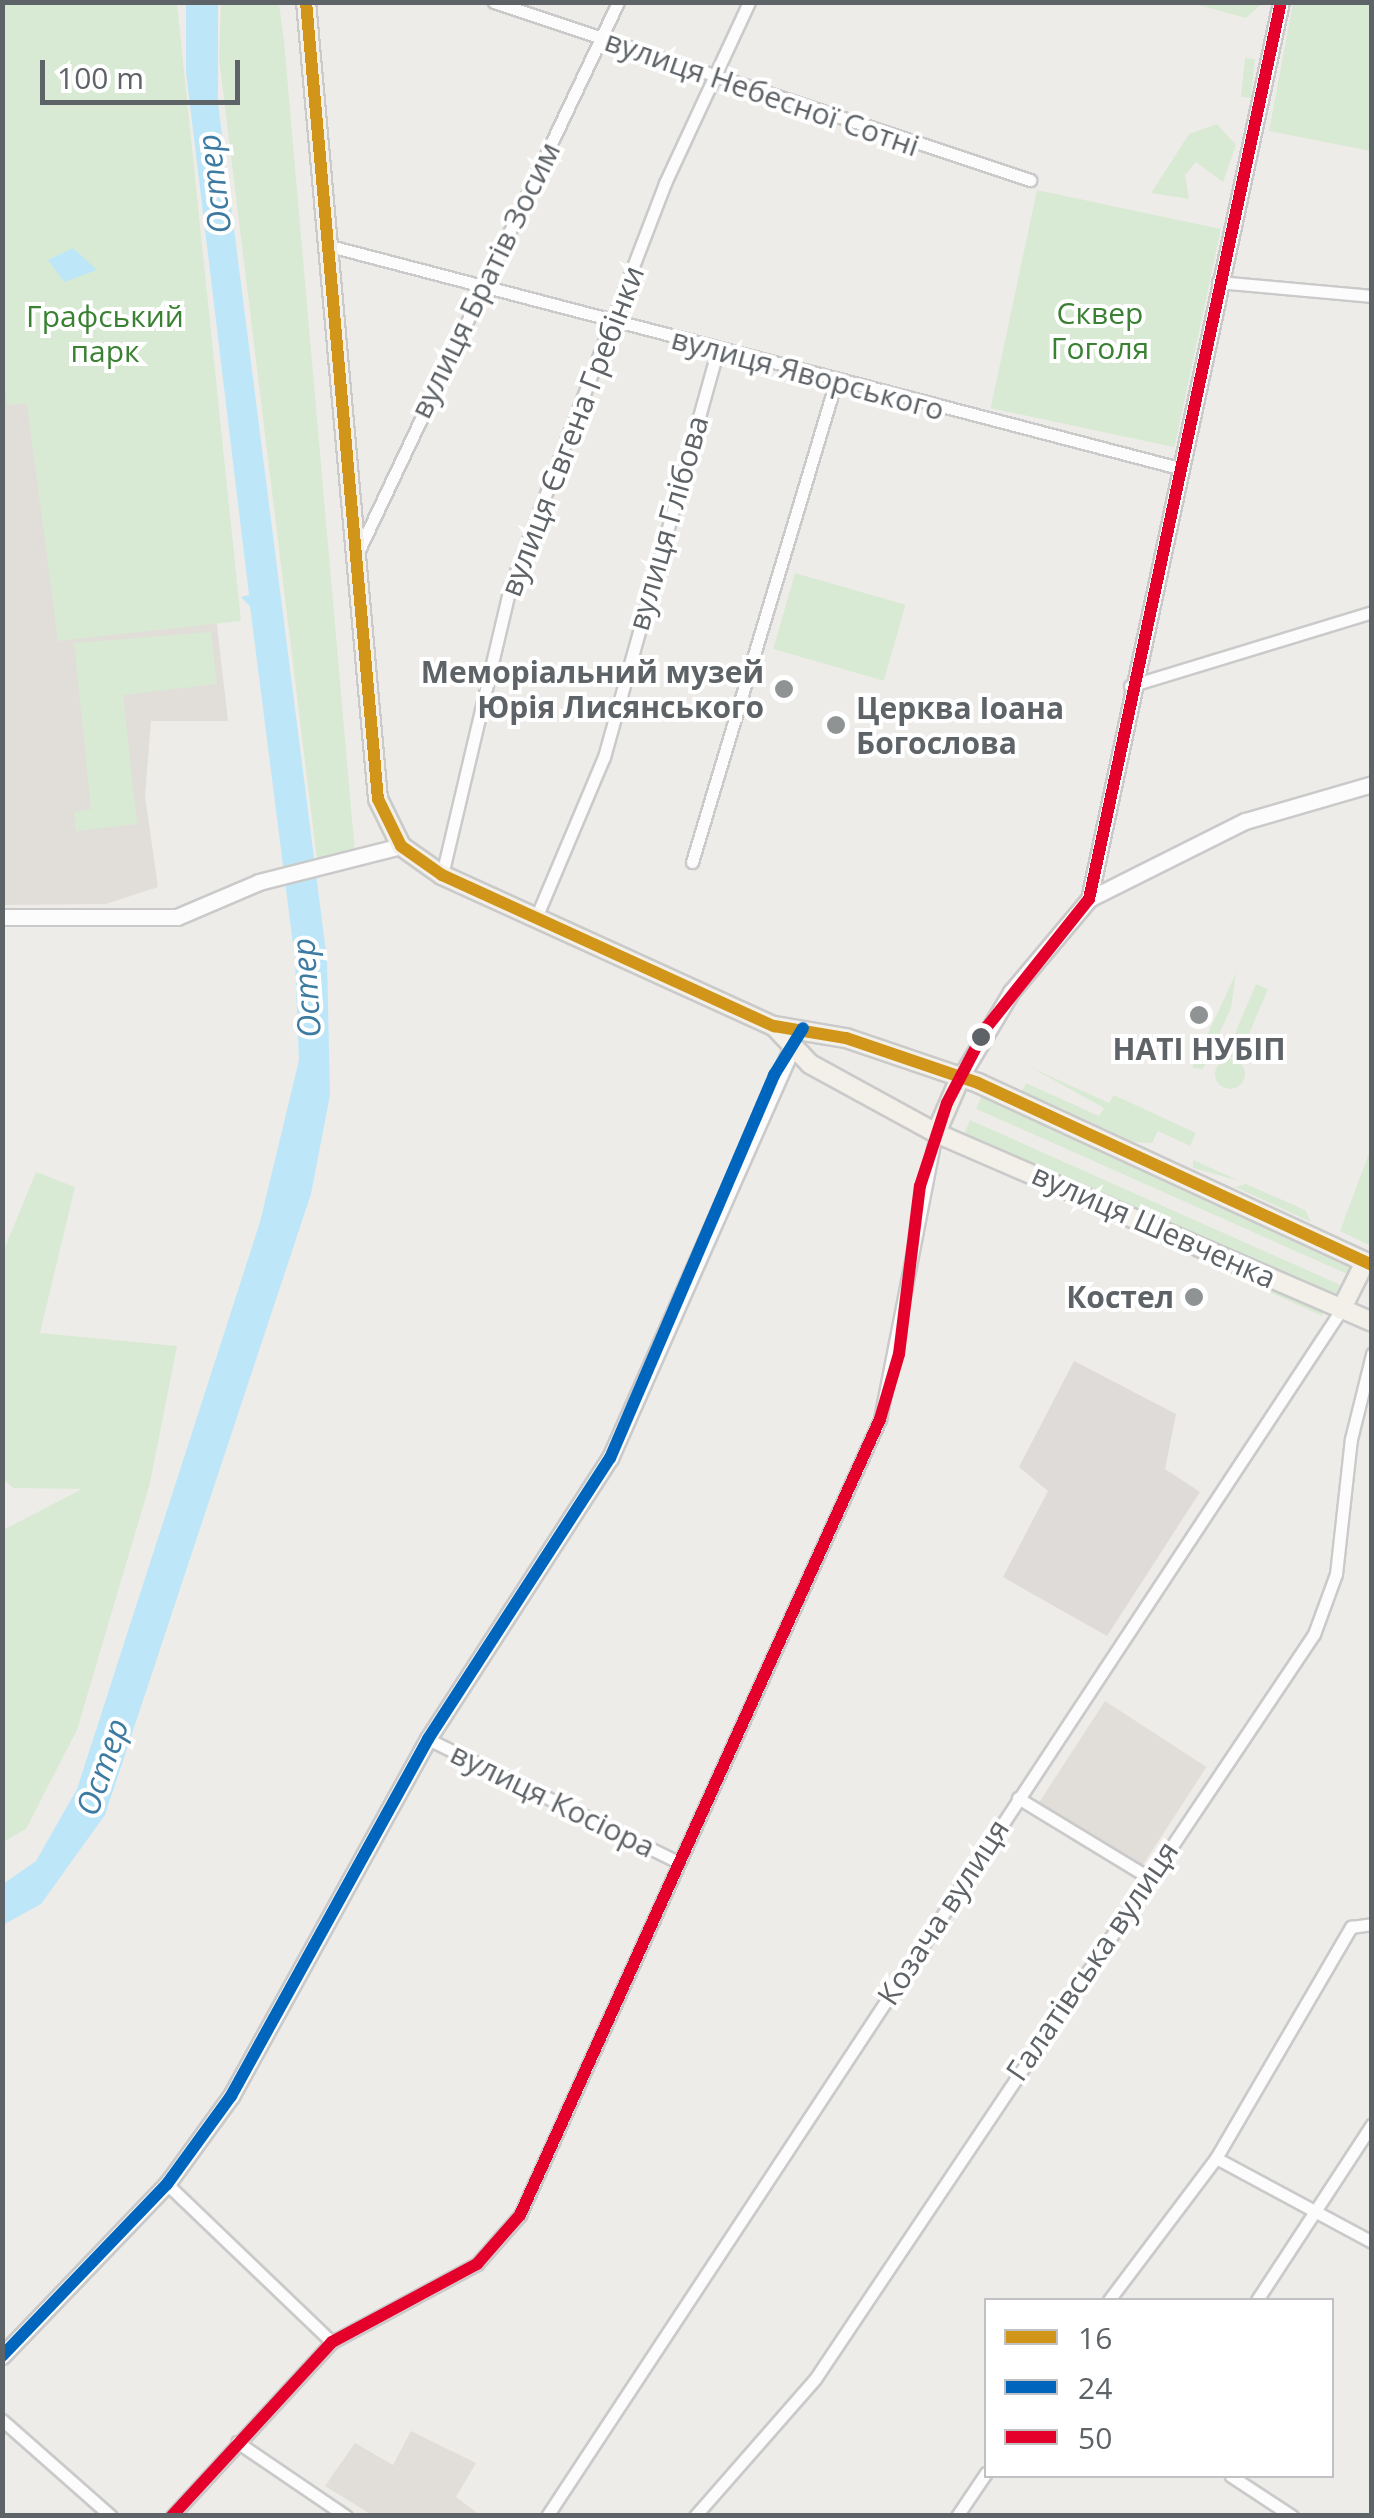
<!DOCTYPE html>
<meta charset="utf-8">
<style>
body{margin:0}
#map{position:relative;width:1374px;height:2518px;overflow:hidden;background:#eeece9;font-family:"Open Sans",sans-serif}
div>[style]{position:absolute}
.industrial>*{inset:0;background:#dedbd9}
.education>*{inset:0;background:#e1ded9;transform-origin:0 0}
.green>*{inset:0;background:#d9ead4;transform-origin:0 0}
.round{border-radius:50%}
.water>*{inset:0;background:#bde7f8}
.roads{filter:drop-shadow(2px 0 #cacaca) drop-shadow(-2px 0 #cacaca) drop-shadow(0 2px #cacaca) drop-shadow(0 -2px #cacaca)}
.street>*{height:11px;margin:-5.5px;padding:0 5.5px;transform-origin:5.5px;border-radius:5.5px;background:#fcfcfc}
.secondary>*{height:15px;margin:-7.5px;padding:0 7.5px;transform-origin:7.5px;border-radius:7.5px;background:#fcfcfc}
.primary>*{height:18px;margin:-9px;padding:0 9px;transform-origin:9px;border-radius:9px;background:#f3f0e9}
.bus-1>*{height:12px;margin:-6px;padding:0 6px;transform-origin:6px;border-radius:6px;background:#d1951a}
.bus-2>*{height:12px;margin:-6px;padding:0 6px;transform-origin:6px;border-radius:6px;background:#0065bd}
.bus-3>*{height:12px;margin:-6px;padding:0 6px;transform-origin:6px;border-radius:6px;background:#e4002b}
.dots>*{width:28px;height:28px;translate:-50% -50%;box-sizing:border-box;border:5px solid #fff;border-radius:50%}
span{translate:-50% -50%;white-space:nowrap;text-align:center;line-height:1.15;-webkit-text-stroke:8px #fff;paint-order:stroke}
.street-label{font-size:30px;color:#5e6367}
.park-label{font-size:30px;color:#3a8133}
.poi-label{font-size:30px;color:#5e6367;font-weight:700}
.right{translate:-100% -50%;text-align:right}
.left{translate:0 -50%;text-align:left}
.water-label{font-size:32px;color:#3d7ba2;font-style:italic}
.frame{position:absolute;inset:0;border:5px solid #5e6367;pointer-events:none}
.legend{position:absolute;left:984px;top:2298px;width:350px;height:180px;box-sizing:border-box;background:#fff;border:2px solid #bfc1c2;margin:0;padding:12px 18px;list-style:none;font-size:30px;color:#5e6367}
.legend li{display:flex;align-items:center;gap:20px;height:50px}
.legend b{width:50px;border:2px solid #bfc1c2}
.scale{position:absolute;left:40px;top:60px;width:200px;height:45px;box-sizing:border-box;border:5px solid #5e6367;border-top:0;padding-left:12px;font-size:30px;line-height:35px;white-space:nowrap;color:#5e6367;-webkit-text-stroke:8px #fff;paint-order:stroke}
</style>
<div id="map">
<div class="industrial">
<div style="clip-path:polygon(1074px 1361px,1176px 1414px,1165px 1469px,1200px 1492px,1107px 1636px,1003px 1577px,1048px 1491px,1019px 1467px)"></div>
</div>
<div class="education">
<div style="clip-path:polygon(2px 3px,216px 617px,228px 721px,151px 721px,145px 796px,158px 887px,106px 904px,3px 905px)"></div>
<div style="left:1105px;top:1701px;width:121px;height:121px;rotate:33deg"></div>
<div style="clip-path:polygon(411px 2431px,476px 2463px,456px 2497px,480px 2515px,372px 2515px,325px 2486px,355px 2443px,393px 2465px)"></div>
</div>
<div class="green">
<div style="clip-path:polygon(2px 3px,177px 3px,241px 621px,58px 641px,27px 404px,7px 405px,3px 371px)"></div>
<div style="clip-path:polygon(221px 3px,279px 3px,284px 41px,355px 853px,317px 860px,219px 58px)"></div>
<div style="clip-path:polygon(1191px 3px,1263px 2px,1263px 3px,1246px 18px)"></div>
<div style="clip-path:polygon(1293px 3px,1371px 3px,1371px 151px,1269px 131px)"></div>
<div style="left:1245px;top:58px;width:10px;height:39px;rotate:6deg"></div>
<div style="clip-path:polygon(1217px 124px,1236px 145px,1223px 182px,1196px 162px,1185px 175px,1189px 199px,1151px 193px,1189px 134px)"></div>
<div style="left:1037px;top:190px;width:188px;height:223px;rotate:12deg"></div>
<div style="left:795px;top:573px;width:115px;height:79px;rotate:16deg"></div>
<div style="clip-path:polygon(211px 632px,217px 684px,123px 695px,137px 824px,76px 831px,74px 812px,91px 809px,74px 643px)"></div>
<div style="clip-path:polygon(1236px 973px,1231px 1008px,1203px 1069px,1192px 1068px)"></div>
<div style="left:1256px;top:984px;width:13px;height:77px;rotate:23deg"></div>
<div class="round" style="left:1215px;top:1059px;width:30px;height:30px"></div>
<div style="clip-path:polygon(1032px 1068px,1109px 1103px,1114px 1095px,1196px 1133px,1190px 1146px,1158px 1131px,1152px 1143px,1134px 1142px,1022px 1091px,1026px 1083px,1099px 1116px,1104px 1108px)"></div>
<div style="left:982px;top:1095px;width:408px;height:15px;rotate:24deg"></div>
<div style="left:970px;top:1120px;width:409px;height:15px;rotate:24deg"></div>
<div style="clip-path:polygon(1371px 1148px,1371px 1246px,1340px 1231px)"></div>
<div style="clip-path:polygon(1193px 1160px,1240px 1181px,1193px 1168px)"></div>
<div style="clip-path:polygon(36px 1172px,75px 1187px,40px 1333px,177px 1346px,150px 1483px,77px 1730px,26px 1829px,3px 1842px,3px 1530px,82px 1489px,13px 1488px,3px 1479px,3px 1252px)"></div>
<div style="clip-path:polygon(1246px 1184px,1305px 1210px,1311px 1222px,1235px 1187px)"></div>
<div style="clip-path:polygon(1143px 1228px,1322px 1308px,1322px 1316px,1139px 1232px)"></div>
</div>
<div class="water">
<div style="clip-path:polygon(186px 3px,218px 3px,218px 103px,327px 960px,330px 1095px,311px 1194px,105px 1815px,41px 1904px,3px 1925px,3px 1884px,36px 1861px,77px 1789px,260px 1222px,299px 1060px,295px 960px,250px 606px,241px 597px,249px 595px,186px 72px)"></div>
<div style="clip-path:polygon(73px 248px,97px 270px,64px 282px,48px 260px)"></div>
</div>
<div class="roads">
<div class="street">
<div style="left:494px;top:2px;width:565px;rotate:18.37deg"></div>
<div style="left:326px;top:245px;width:878px;rotate:14.65deg"></div>
<div style="left:1218px;top:282px;width:155px;rotate:5.2deg"></div>
<div style="left:359px;top:550px;width:606px;rotate:-64.7deg"></div>
<div style="left:1130px;top:686px;width:253px;rotate:-17deg"></div>
<div style="left:692px;top:862px;width:502px;rotate:-73.33deg"></div>
<div style="left:442px;top:875px;width:296px;rotate:-76.7deg"></div>
<div style="left:510px;top:587px;width:433px;rotate:-69deg"></div>
<div style="left:665px;top:183px;width:200px;rotate:-65.1deg"></div>
<div style="left:535px;top:920px;width:177px;rotate:-67.1deg"></div>
<div style="left:604px;top:757px;width:421px;rotate:-74.4deg"></div>
<div style="left:428px;top:1739px;width:279px;rotate:26.2deg"></div>
<div style="left:1018px;top:1798px;width:152px;rotate:31.3deg"></div>
<div style="left:1216px;top:2158px;width:177px;rotate:28.3deg"></div>
<div style="left:167px;top:2184px;width:228px;rotate:43.8deg"></div>
<div style="left:1109px;top:2300px;width:178px;rotate:-53deg"></div>
<div style="left:1216px;top:2158px;width:268px;rotate:-59.7deg"></div>
<div style="left:1351px;top:1927px;width:21px;rotate:-8deg"></div>
<div style="left:1257px;top:2300px;width:210px;rotate:-56.8deg"></div>
<div style="left:2px;top:2420px;width:145px;rotate:41.4deg"></div>
<div style="left:237px;top:2442px;width:132px;rotate:34.2deg"></div>
<div style="left:1231px;top:2476px;width:73px;rotate:33.3deg"></div>
<div style="left:172px;top:2516px;width:236px;rotate:-47.4deg"></div>
<div style="left:332px;top:2342px;width:165px;rotate:-28.3deg"></div>
<div style="left:477px;top:2264px;width:65px;rotate:-48.7deg"></div>
<div style="left:520px;top:2215px;width:874px;rotate:-65.66deg"></div>
<div style="left:880px;top:1419px;width:291px;rotate:-78.9deg"></div>
<div style="left:547px;top:2516px;width:1444px;rotate:-56.64deg"></div>
<div style="left:695px;top:2516px;width:182px;rotate:-48.8deg"></div>
<div style="left:815px;top:2379px;width:897px;rotate:-56.19deg"></div>
<div style="left:1314px;top:1634px;width:64px;rotate:-69.9deg"></div>
<div style="left:1336px;top:1574px;width:136px;rotate:-83.7deg"></div>
<div style="left:1351px;top:1439px;width:88px;rotate:-76.1deg"></div>
<div style="left:957px;top:2516px;width:52px;rotate:-56deg"></div>
</div>
<div class="secondary">
<div style="left:1089px;top:899px;width:174px;rotate:-26.6deg"></div>
<div style="left:1245px;top:821px;width:132px;rotate:-16.2deg"></div>
<div style="left:2px;top:917px;width:175px"></div>
<div style="left:177px;top:917px;width:89px;rotate:-23.1deg"></div>
<div style="left:259px;top:882px;width:146px;rotate:-14.2deg"></div>
<div style="left:960px;top:1078px;width:100px;rotate:-59.3deg"></div>
<div style="left:1011px;top:992px;width:121px;rotate:-50deg"></div>
<div style="left:1089px;top:899px;width:917px;rotate:-77.92deg"></div>
<div style="left:2px;top:2356px;width:238px;rotate:-46.2deg"></div>
<div style="left:167px;top:2184px;width:109px;rotate:-54deg"></div>
<div style="left:231px;top:2096px;width:408px;rotate:-61.1deg"></div>
<div style="left:428px;top:1739px;width:335px;rotate:-57.1deg"></div>
<div style="left:610px;top:1458px;width:446px;rotate:-66.1deg"></div>
</div>
<div class="primary">
<div style="left:306px;top:2px;width:800px;rotate:84.84deg"></div>
<div style="left:378px;top:799px;width:52px;rotate:63.9deg"></div>
<div style="left:401px;top:846px;width:50px;rotate:35.3deg"></div>
<div style="left:442px;top:875px;width:365px;rotate:24.5deg"></div>
<div style="left:774px;top:1026px;width:73px;rotate:9.5deg"></div>
<div style="left:846px;top:1038px;width:139px;rotate:18.8deg"></div>
<div style="left:978px;top:1083px;width:434px;rotate:24.8deg"></div>
<div style="left:774px;top:1026px;width:52px;rotate:46.5deg"></div>
<div style="left:810px;top:1064px;width:144px;rotate:28.7deg"></div>
<div style="left:936px;top:1133px;width:475px;rotate:23.4deg"></div>
<div style="left:936px;top:1133px;width:60px;rotate:-66.4deg"></div>
<div style="left:1341px;top:1310px;width:54px;rotate:-63.4deg"></div>
</div>
</div>
<div class="bus-1">
<div style="left:306px;top:2px;width:800px;rotate:84.84deg"></div>
<div style="left:378px;top:799px;width:52px;rotate:63.9deg"></div>
<div style="left:401px;top:846px;width:50px;rotate:35.3deg"></div>
<div style="left:442px;top:875px;width:365px;rotate:24.5deg"></div>
<div style="left:774px;top:1026px;width:73px;rotate:9.5deg"></div>
<div style="left:846px;top:1038px;width:139px;rotate:18.8deg"></div>
<div style="left:978px;top:1083px;width:434px;rotate:24.8deg"></div>
</div>
<div class="bus-2">
<div style="left:2px;top:2356px;width:238px;rotate:-46.2deg"></div>
<div style="left:167px;top:2184px;width:109px;rotate:-54deg"></div>
<div style="left:231px;top:2096px;width:408px;rotate:-61.1deg"></div>
<div style="left:428px;top:1739px;width:335px;rotate:-57.1deg"></div>
<div style="left:610px;top:1458px;width:417px;rotate:-66.8deg"></div>
<div style="left:774px;top:1075px;width:55px;rotate:-58.3deg"></div>
</div>
<div class="bus-3">
<div style="left:172px;top:2516px;width:236px;rotate:-47.4deg"></div>
<div style="left:332px;top:2342px;width:165px;rotate:-28.3deg"></div>
<div style="left:477px;top:2264px;width:65px;rotate:-48.7deg"></div>
<div style="left:520px;top:2215px;width:874px;rotate:-65.66deg"></div>
<div style="left:880px;top:1419px;width:68px;rotate:-73.7deg"></div>
<div style="left:899px;top:1354px;width:169px;rotate:-82.9deg"></div>
<div style="left:920px;top:1186px;width:87px;rotate:-72deg"></div>
<div style="left:947px;top:1103px;width:85px;rotate:-62.5deg"></div>
<div style="left:986px;top:1028px;width:165px;rotate:-51.4deg"></div>
<div style="left:1089px;top:899px;width:917px;rotate:-77.92deg"></div>
</div>
<div class="dots">
<div style="left:784px;top:689px;background:#909394"></div>
<div style="left:836px;top:725px;background:#909394"></div>
<div style="left:1199px;top:1015px;background:#909394"></div>
<div style="left:981px;top:1037px;background:#5e6367"></div>
<div style="left:1194px;top:1297px;background:#909394"></div>
</div>
<div class="street-label">
<span style="left:762px;top:93px;rotate:19deg">вулиця Небесної Сотні</span>
<span style="left:485px;top:280px;rotate:-64deg">вулиця Братів Зосим</span>
<span style="left:808px;top:374px;rotate:15deg">вулиця Яворського</span>
<span style="left:572px;top:431px;rotate:-69deg">вулиця Євгена Гребінки</span>
<span style="left:668px;top:523px;rotate:-74deg">вулиця Глібова</span>
<span style="left:1154px;top:1226px;rotate:24deg">вулиця Шевченка</span>
<span style="left:553px;top:1800px;rotate:26deg">вулиця Косіора</span>
<span style="left:943px;top:1912px;rotate:-57deg">Козача вулиця</span>
<span style="left:1092px;top:1961px;rotate:-56deg">Галатівська вулиця</span>
</div>
<div class="park-label">
<span style="left:1100px;top:330px">Сквер<br>Гоголя</span>
<span style="left:105px;top:333px">Графський<br>парк</span>
</div>
<div class="poi-label">
<span class="right" style="left:764px;top:689px">Меморіальний музей<br>Юрія Лисянського</span>
<span class="left" style="left:856px;top:725px">Церква Іоана<br>Богослова</span>
<span style="left:1199px;top:1049px">НАТІ НУБІП</span>
<span class="right" style="left:1174px;top:1297px">Костел</span>
</div>
<div class="water-label">
<span style="left:214px;top:184px;rotate:-97deg">Остер</span>
<span style="left:306px;top:988px;rotate:-94deg">Остер</span>
<span style="left:102px;top:1767px;rotate:-71deg">Остер</span>
</div>
<div class="frame"></div>
<ul class="legend">
<li><b style="height:12px;background:#d1951a"></b>16</li>
<li><b style="height:12px;background:#0065bd"></b>24</li>
<li><b style="height:12px;background:#e4002b"></b>50</li>
</ul>
<div class="scale">100 m</div>
</div>
